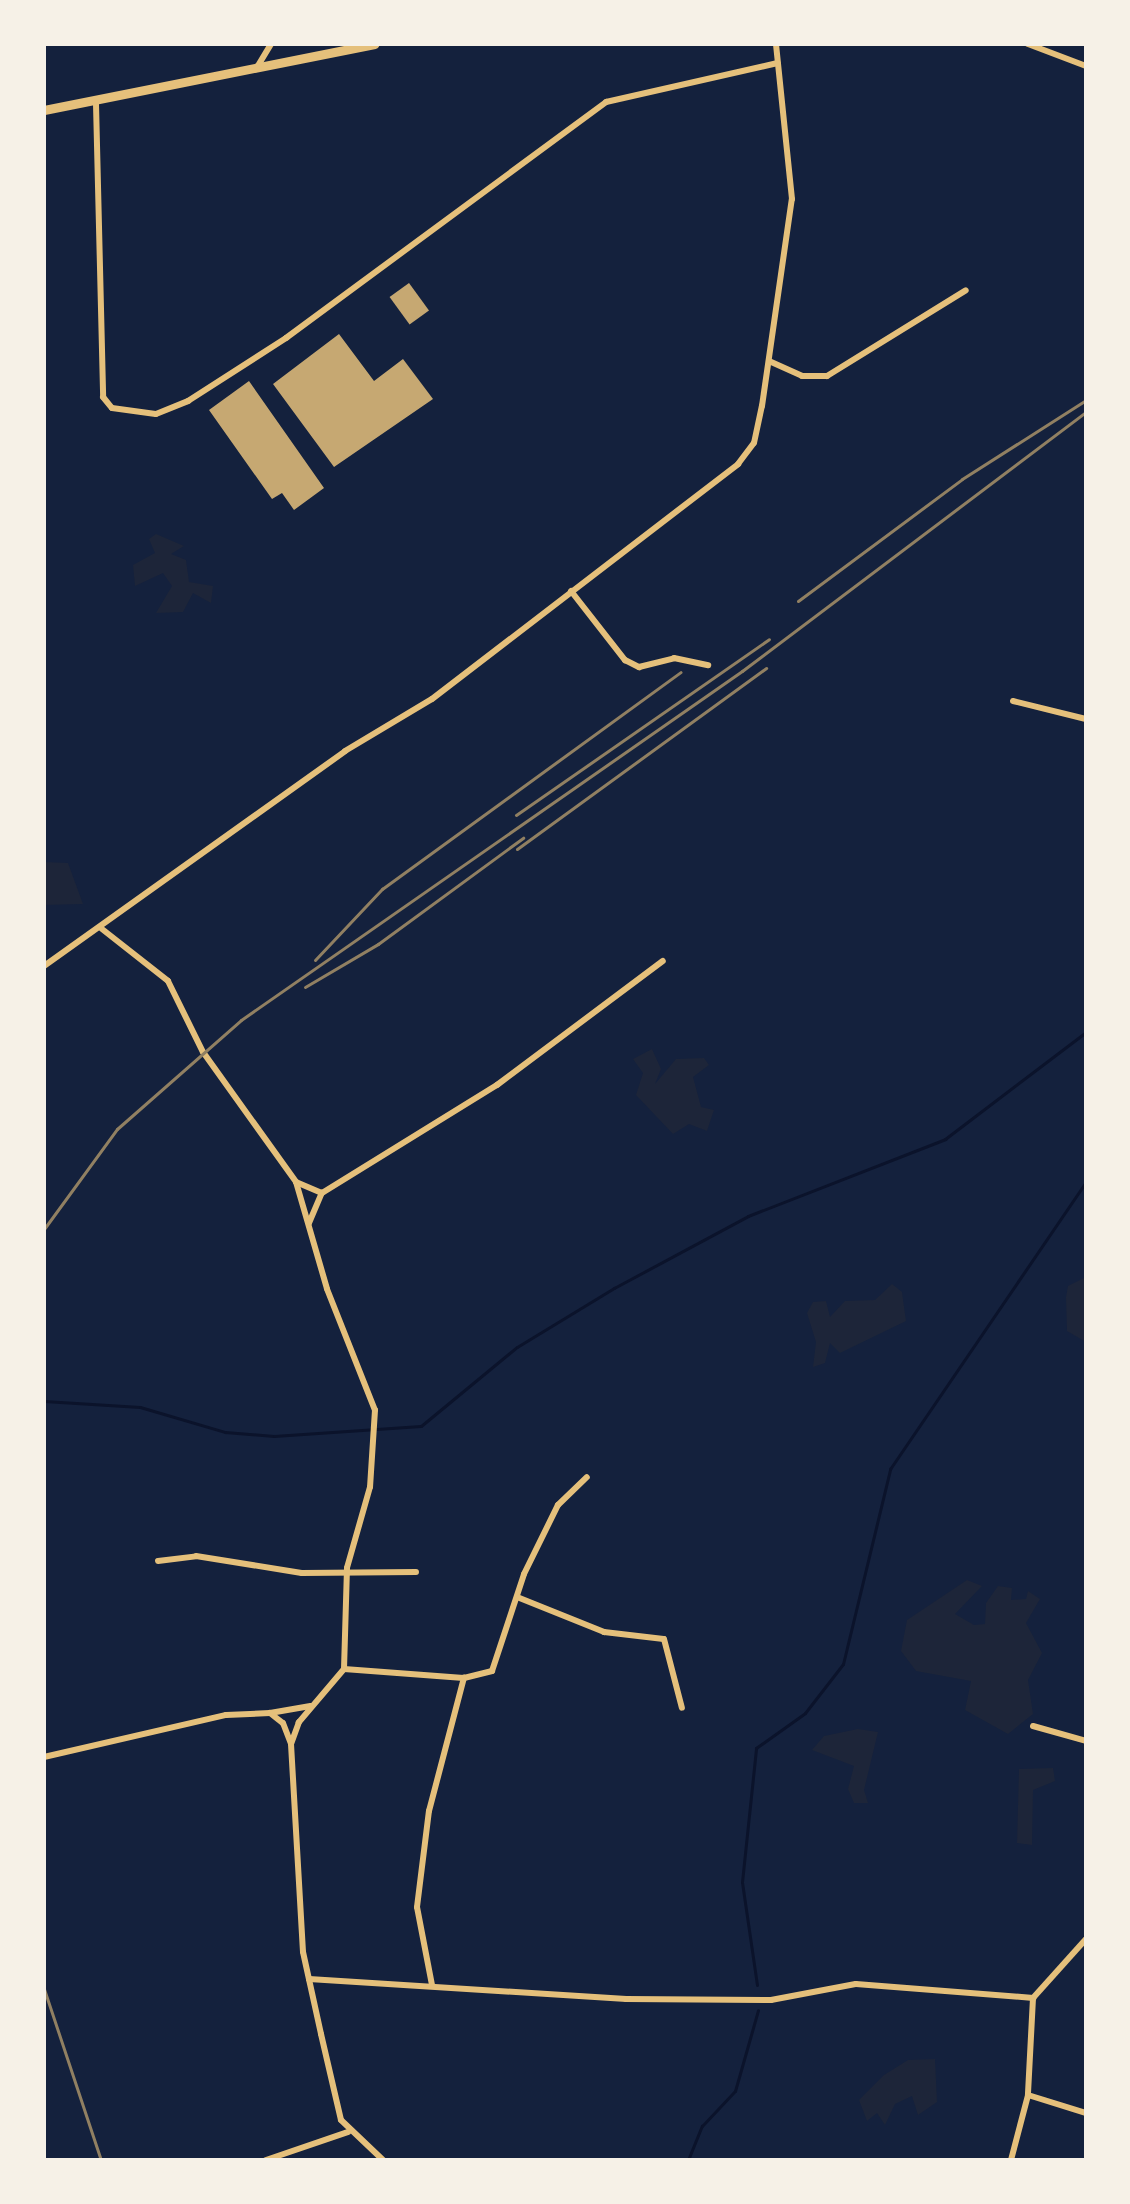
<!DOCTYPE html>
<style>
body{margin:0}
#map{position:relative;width:1130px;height:2204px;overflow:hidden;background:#14213d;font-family:"Sofia Sans Condensed",sans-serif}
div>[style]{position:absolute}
.green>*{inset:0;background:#1d2539}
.stream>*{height:3px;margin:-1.5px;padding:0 1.5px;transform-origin:1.5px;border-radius:1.5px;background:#0b132b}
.building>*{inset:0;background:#c6a872;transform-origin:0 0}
.minor>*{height:6px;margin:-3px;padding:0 3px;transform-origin:3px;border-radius:3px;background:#e5c07b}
.primary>*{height:9px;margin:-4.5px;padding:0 4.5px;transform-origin:4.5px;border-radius:4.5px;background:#e5c07b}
.rail>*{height:3px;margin:-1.5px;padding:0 1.5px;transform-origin:1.5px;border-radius:1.5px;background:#918062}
span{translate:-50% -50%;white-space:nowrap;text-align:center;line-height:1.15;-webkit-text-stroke:6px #f6f1e7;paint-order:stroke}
.frame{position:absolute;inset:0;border:46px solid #f6f1e7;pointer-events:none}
</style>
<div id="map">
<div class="green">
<div style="clip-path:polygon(156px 534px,184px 546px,171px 554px,186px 560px,189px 582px,213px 586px,211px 603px,193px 593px,183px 612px,156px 613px,172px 586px,163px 573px,135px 586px,133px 565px,155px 553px,149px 539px)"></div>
<div style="clip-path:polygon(44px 862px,68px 863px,83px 904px,44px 905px)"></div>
<div style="clip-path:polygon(652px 1049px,661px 1069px,655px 1084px,676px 1059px,704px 1058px,709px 1065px,693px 1077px,701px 1107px,714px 1110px,707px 1131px,689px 1124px,673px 1134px,636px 1095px,643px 1073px,633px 1059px)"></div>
<div style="clip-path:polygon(1086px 1277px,1086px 1342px,1067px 1331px,1066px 1297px,1068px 1286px)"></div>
<div style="clip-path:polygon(892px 1284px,902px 1292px,906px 1321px,840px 1353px,830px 1343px,825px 1363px,813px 1367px,816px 1342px,807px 1313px,813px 1302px,826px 1301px,830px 1317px,845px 1301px,875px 1300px)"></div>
<div style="clip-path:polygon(967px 1580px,982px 1586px,955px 1614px,974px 1625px,985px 1624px,986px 1603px,998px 1586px,1012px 1588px,1011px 1600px,1026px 1599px,1028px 1591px,1040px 1599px,1026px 1623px,1042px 1653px,1028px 1680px,1033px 1714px,1008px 1734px,965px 1710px,971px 1681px,916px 1671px,901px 1651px,907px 1620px)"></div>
<div style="clip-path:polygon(858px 1729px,878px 1732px,864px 1790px,868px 1803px,854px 1803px,848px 1789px,854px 1766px,812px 1750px,824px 1736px)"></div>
<div style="clip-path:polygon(1053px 1768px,1055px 1781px,1033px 1790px,1032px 1845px,1017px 1843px,1019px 1769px)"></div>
<div style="clip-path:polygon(935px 2059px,937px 2102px,918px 2115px,912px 2096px,895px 2104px,885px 2125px,877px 2113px,867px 2121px,859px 2100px,884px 2075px,908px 2060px)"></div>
</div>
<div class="stream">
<div style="left:44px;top:1401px;width:96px;rotate:3.6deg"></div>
<div style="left:140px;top:1407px;width:89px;rotate:16.4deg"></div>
<div style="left:225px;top:1432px;width:49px;rotate:4.7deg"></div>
<div style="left:274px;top:1436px;width:147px;rotate:-3.9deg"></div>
<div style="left:421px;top:1426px;width:124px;rotate:-39.5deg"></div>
<div style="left:517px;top:1347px;width:114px;rotate:-31.3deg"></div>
<div style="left:614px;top:1288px;width:152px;rotate:-28.2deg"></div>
<div style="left:748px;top:1216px;width:212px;rotate:-21.3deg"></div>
<div style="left:945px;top:1139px;width:177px;rotate:-37.2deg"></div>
<div style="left:757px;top:1985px;width:104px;rotate:-98.3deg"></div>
<div style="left:742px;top:1882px;width:135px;rotate:-84deg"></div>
<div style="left:756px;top:1748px;width:60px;rotate:-35.5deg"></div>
<div style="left:805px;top:1713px;width:62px;rotate:-52.2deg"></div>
<div style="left:843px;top:1664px;width:201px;rotate:-76.4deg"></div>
<div style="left:890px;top:1469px;width:348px;rotate:-55.7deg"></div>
<div style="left:688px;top:2160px;width:37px;rotate:-68deg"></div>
<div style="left:702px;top:2126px;width:48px;rotate:-46.7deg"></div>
<div style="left:735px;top:2091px;width:84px;rotate:-74.1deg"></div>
</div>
<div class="building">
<div style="left:409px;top:283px;width:34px;height:24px;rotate:54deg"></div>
<div style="clip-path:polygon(339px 334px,374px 381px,403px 359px,433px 399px,334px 467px,273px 384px)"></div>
<div style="clip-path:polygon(249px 381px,324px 488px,294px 510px,282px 493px,272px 499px,209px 410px)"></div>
</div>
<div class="minor">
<div style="left:1028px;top:44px;width:62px;rotate:20.8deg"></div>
<div style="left:256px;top:69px;width:29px;rotate:-59deg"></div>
<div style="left:96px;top:104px;width:293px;rotate:88.6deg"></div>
<div style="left:103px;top:397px;width:14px;rotate:51deg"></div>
<div style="left:112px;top:408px;width:44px;rotate:7.8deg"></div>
<div style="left:156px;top:414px;width:35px;rotate:-22deg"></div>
<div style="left:188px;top:401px;width:117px;rotate:-32.7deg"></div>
<div style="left:286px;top:338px;width:398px;rotate:-36.4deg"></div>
<div style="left:606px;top:102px;width:176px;rotate:-12.8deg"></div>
<div style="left:769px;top:361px;width:36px;rotate:24deg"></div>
<div style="left:802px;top:376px;width:25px"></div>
<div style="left:827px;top:376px;width:163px;rotate:-31.7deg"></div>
<div style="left:571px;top:591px;width:88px;rotate:52deg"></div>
<div style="left:625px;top:660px;width:16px;rotate:27deg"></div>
<div style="left:639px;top:667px;width:36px;rotate:-14deg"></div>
<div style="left:674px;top:658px;width:35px;rotate:12deg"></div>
<div style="left:1013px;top:701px;width:75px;rotate:13.9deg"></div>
<div style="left:102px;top:929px;width:84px;rotate:38.2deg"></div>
<div style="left:168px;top:981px;width:79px;rotate:63.8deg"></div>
<div style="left:203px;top:1052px;width:160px;rotate:54.4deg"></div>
<div style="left:296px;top:1182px;width:111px;rotate:73.8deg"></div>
<div style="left:327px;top:1289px;width:130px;rotate:68.4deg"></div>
<div style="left:375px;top:1410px;width:77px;rotate:93.7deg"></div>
<div style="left:370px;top:1487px;width:84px;rotate:105.9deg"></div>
<div style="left:347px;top:1568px;width:101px;rotate:91.7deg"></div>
<div style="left:344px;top:1669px;width:70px;rotate:130.3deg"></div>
<div style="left:299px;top:1722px;width:23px;rotate:110deg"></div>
<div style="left:44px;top:966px;width:370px;rotate:-35.5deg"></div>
<div style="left:345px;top:751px;width:101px;rotate:-30.9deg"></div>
<div style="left:432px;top:699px;width:386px;rotate:-37.5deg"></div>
<div style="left:738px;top:464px;width:26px;rotate:-53deg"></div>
<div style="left:754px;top:443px;width:38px;rotate:-78deg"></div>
<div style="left:762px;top:406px;width:209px;rotate:-81.8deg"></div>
<div style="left:792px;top:199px;width:156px;rotate:-95.9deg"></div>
<div style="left:296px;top:1182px;width:28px;rotate:23deg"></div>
<div style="left:309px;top:1223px;width:33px;rotate:-67deg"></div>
<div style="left:322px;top:1193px;width:206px;rotate:-31.7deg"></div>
<div style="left:497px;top:1085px;width:207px;rotate:-36.8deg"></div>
<div style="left:158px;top:1561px;width:38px;rotate:-7deg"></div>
<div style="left:196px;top:1556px;width:107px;rotate:9.1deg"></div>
<div style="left:302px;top:1573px;width:114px;rotate:-0.5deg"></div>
<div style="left:517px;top:1597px;width:94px;rotate:21.9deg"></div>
<div style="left:604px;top:1632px;width:60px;rotate:6.7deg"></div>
<div style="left:664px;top:1639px;width:71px;rotate:75.4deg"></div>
<div style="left:344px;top:1669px;width:120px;rotate:4.3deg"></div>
<div style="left:464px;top:1678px;width:29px;rotate:-14deg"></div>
<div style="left:492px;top:1671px;width:102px;rotate:-71.7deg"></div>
<div style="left:524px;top:1574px;width:77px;rotate:-63.8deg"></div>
<div style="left:558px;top:1505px;width:40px;rotate:-44deg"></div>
<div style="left:270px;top:1713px;width:41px;rotate:-9.9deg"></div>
<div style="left:1033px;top:1726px;width:55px;rotate:15.8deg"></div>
<div style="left:44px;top:1757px;width:187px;rotate:-13deg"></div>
<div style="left:226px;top:1715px;width:44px;rotate:-2.6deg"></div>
<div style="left:270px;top:1713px;width:16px;rotate:38deg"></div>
<div style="left:283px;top:1723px;width:22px;rotate:69deg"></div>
<div style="left:291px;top:1744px;width:208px;rotate:86.7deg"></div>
<div style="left:303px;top:1952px;width:84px;rotate:77.6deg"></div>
<div style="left:321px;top:2034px;width:88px;rotate:76.9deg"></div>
<div style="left:341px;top:2120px;width:58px;rotate:43.6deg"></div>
<div style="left:309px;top:1979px;width:318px;rotate:3.6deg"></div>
<div style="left:626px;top:1999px;width:145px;rotate:0.4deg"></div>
<div style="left:771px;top:2000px;width:86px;rotate:-10.7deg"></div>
<div style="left:856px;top:1984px;width:178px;rotate:4.5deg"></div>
<div style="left:1033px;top:1998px;width:79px;rotate:-48.1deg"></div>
<div style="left:432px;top:1985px;width:79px;rotate:-100.9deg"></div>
<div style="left:417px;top:1907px;width:97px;rotate:-82.9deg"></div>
<div style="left:429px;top:1811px;width:138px;rotate:-75.3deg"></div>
<div style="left:1033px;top:1998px;width:97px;rotate:93deg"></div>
<div style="left:1028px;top:2095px;width:61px;rotate:17.2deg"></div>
<div style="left:266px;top:2160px;width:87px;rotate:-18.9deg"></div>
<div style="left:1011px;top:2160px;width:67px;rotate:-75.3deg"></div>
</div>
<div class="primary">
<div style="left:44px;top:110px;width:337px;rotate:-11.3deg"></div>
</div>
<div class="rail">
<div style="left:798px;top:601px;width:204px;rotate:-36.6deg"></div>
<div style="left:962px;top:479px;width:147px;rotate:-32.5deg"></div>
<div style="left:516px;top:815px;width:308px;rotate:-34.8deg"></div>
<div style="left:517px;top:849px;width:308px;rotate:-36deg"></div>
<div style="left:315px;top:960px;width:98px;rotate:-46.7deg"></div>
<div style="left:382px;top:889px;width:369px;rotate:-36deg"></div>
<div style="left:305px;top:987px;width:85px;rotate:-30.5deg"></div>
<div style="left:378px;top:944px;width:180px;rotate:-36.2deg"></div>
<div style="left:44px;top:1229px;width:124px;rotate:-53.9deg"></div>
<div style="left:117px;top:1129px;width:165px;rotate:-41.3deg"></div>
<div style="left:241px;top:1020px;width:611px;rotate:-34.86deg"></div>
<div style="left:742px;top:671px;width:431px;rotate:-37deg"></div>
<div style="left:44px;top:1989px;width:180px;rotate:71.6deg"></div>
</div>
<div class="frame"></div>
</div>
